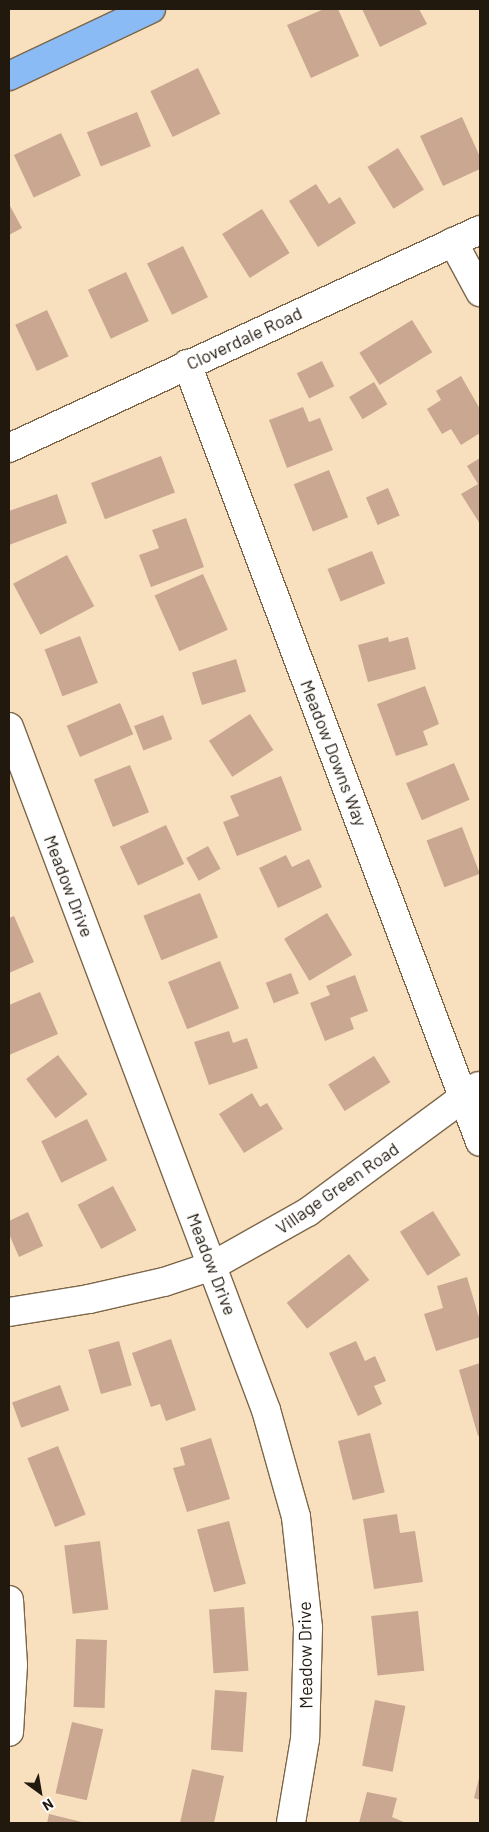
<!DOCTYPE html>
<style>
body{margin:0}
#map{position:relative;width:489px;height:1832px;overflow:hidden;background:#f8e0bf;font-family:Barlow,sans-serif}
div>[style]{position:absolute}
.building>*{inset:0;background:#c9a791;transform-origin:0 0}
.roads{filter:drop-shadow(1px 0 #7c6649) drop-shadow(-1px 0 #7c6649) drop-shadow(0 1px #7c6649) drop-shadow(0 -1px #7c6649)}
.minor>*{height:28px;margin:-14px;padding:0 14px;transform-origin:14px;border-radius:14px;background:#fff}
.major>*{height:28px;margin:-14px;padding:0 14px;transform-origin:14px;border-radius:14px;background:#8bbbf5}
span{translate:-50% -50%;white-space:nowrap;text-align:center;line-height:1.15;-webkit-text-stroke:4.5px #fff;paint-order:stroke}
.street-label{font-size:18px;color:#22190e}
.frame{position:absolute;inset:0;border:10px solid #22190e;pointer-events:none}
.north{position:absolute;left:15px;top:1767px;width:50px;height:50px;-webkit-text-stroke:4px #fff;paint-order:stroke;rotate:148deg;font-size:14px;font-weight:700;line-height:20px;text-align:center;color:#22190e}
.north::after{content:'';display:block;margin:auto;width:18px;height:22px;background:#22190e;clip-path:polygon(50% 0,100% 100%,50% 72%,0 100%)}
</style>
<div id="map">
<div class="building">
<div style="clip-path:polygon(324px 9px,338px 9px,359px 56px,311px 78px,287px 25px)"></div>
<div style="clip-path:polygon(362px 9px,419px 9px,427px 24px,380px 47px)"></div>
<div style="left:198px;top:68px;width:51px;height:53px;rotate:64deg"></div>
<div style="left:137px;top:112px;width:37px;height:54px;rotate:68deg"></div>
<div style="clip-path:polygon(462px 117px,480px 157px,480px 169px,443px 186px,420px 136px)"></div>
<div style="left:61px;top:133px;width:47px;height:52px;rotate:65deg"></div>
<div style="left:398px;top:148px;width:49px;height:36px;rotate:58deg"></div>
<div style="clip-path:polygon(316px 184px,329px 204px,340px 197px,356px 223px,318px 247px,289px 201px)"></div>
<div style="clip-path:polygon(9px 204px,22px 228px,9px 235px)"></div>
<div style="left:262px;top:209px;width:52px;height:47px;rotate:58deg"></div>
<div style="left:183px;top:246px;width:57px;height:40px;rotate:64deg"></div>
<div style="left:126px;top:272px;width:54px;height:42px;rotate:65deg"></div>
<div style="left:47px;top:310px;width:51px;height:35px;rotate:65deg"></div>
<div style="left:412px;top:320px;width:38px;height:62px;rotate:58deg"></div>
<div style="left:322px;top:361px;width:28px;height:28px;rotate:64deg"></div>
<div style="clip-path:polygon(461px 376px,480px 409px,480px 433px,461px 445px,451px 429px,442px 434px,427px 409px,441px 400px,436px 391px)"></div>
<div style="left:374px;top:382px;width:26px;height:29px;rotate:59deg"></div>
<div style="clip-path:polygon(303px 407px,309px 422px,320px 418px,333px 450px,287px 468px,269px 420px)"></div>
<div style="left:161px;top:456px;width:39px;height:75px;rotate:69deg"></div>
<div style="clip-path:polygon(480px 458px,480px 524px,461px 494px,478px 484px,467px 466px)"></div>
<div style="left:329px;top:470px;width:51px;height:38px;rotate:68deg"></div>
<div style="left:388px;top:488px;width:30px;height:24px;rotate:67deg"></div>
<div style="clip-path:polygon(57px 494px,67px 523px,9px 545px,9px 511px)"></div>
<div style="clip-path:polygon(186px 518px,204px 567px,151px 587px,139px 555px,159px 548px,152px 530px)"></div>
<div style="left:372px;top:551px;width:35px;height:48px;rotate:68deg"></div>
<div style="left:67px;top:555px;width:58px;height:61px;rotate:62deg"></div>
<div style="left:203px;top:574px;width:61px;height:53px;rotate:66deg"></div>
<div style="left:80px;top:636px;width:50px;height:38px;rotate:69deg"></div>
<div style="clip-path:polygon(388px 637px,389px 642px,408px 637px,416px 669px,368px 682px,358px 645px)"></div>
<div style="left:236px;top:659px;width:34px;height:46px;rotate:73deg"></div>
<div style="clip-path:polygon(425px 686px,439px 724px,423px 731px,428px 745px,396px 756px,377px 704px)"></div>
<div style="left:120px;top:703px;width:34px;height:58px;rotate:67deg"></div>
<div style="left:250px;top:714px;width:43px;height:49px;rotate:57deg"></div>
<div style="left:163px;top:715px;width:26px;height:31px;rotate:69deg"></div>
<div style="left:454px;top:763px;width:40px;height:52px;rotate:67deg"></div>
<div style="left:130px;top:765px;width:51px;height:39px;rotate:68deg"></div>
<div style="clip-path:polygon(281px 776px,302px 830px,237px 856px,223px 822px,239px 816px,230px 796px)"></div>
<div style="left:166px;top:825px;width:43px;height:51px;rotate:65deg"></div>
<div style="left:462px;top:827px;width:50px;height:38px;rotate:69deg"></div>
<div style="left:208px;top:846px;width:26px;height:25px;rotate:61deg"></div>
<div style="clip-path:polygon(286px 855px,292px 867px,309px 859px,322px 887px,278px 908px,259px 868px)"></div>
<div style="left:200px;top:893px;width:48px;height:61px;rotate:68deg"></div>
<div style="left:327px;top:913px;width:49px;height:50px;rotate:59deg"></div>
<div style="clip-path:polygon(14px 916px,34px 962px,9px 973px,9px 918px)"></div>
<div style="left:220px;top:961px;width:51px;height:56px;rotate:68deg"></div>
<div style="left:291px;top:973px;width:22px;height:27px;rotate:69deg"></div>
<div style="clip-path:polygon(355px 975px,368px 1011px,350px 1018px,354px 1029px,325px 1041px,310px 1003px,330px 995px,326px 986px)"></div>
<div style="clip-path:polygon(40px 992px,58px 1034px,9px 1055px,9px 1005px)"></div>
<div style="clip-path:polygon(229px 1031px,233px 1043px,247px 1038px,258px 1068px,209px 1085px,194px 1042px)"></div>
<div style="left:58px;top:1055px;width:49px;height:40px;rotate:53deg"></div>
<div style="left:374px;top:1056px;width:31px;height:54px;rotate:58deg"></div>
<div style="clip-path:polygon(252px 1093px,260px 1107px,267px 1103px,283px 1129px,244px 1153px,219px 1114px)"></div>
<div style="left:87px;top:1119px;width:46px;height:51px;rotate:64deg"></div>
<div style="left:113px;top:1186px;width:50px;height:40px;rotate:62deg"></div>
<div style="left:433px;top:1211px;width:52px;height:39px;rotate:58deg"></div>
<div style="clip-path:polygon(28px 1212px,43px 1246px,19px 1257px,9px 1234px,9px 1221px)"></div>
<div style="left:349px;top:1254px;width:33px;height:79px;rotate:52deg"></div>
<div style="clip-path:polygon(467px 1277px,480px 1321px,480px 1337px,436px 1351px,424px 1314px,443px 1308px,437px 1286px)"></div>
<div style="clip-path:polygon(171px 1339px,196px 1410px,166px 1421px,160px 1404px,151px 1407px,132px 1353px)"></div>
<div style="left:119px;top:1341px;width:46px;height:32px;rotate:74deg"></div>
<div style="clip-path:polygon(356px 1341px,365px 1361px,375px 1356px,386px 1381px,374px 1386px,382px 1404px,358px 1416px,329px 1353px)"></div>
<div style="clip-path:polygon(480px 1363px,480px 1435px,478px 1436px,459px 1370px)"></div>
<div style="left:60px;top:1385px;width:27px;height:51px;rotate:70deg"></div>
<div style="left:370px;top:1433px;width:61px;height:33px;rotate:76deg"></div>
<div style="clip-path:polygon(211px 1438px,230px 1499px,187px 1512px,173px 1468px,185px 1465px,180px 1448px)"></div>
<div style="left:58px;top:1446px;width:74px;height:33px;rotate:68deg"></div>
<div style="clip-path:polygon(397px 1514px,400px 1533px,415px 1531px,423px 1582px,374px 1589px,363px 1519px)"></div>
<div style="left:229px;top:1521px;width:65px;height:33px;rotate:75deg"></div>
<div style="left:100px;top:1541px;width:69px;height:36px;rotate:83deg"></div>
<div style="left:244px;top:1607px;width:64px;height:35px;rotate:86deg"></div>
<div style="left:418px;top:1611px;width:60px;height:47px;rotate:84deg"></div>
<div style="left:76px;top:1639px;width:31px;height:68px;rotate:2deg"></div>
<div style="left:215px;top:1690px;width:32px;height:60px;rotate:4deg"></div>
<div style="left:375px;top:1700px;width:31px;height:67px;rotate:11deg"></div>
<div style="left:72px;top:1722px;width:32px;height:73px;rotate:13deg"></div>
<div style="clip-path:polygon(192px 1769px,224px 1776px,214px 1823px,180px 1823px)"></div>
<div style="clip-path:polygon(480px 1774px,480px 1800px,474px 1798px)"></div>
<div style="clip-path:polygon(367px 1792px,397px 1798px,392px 1817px,406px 1823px,359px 1823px)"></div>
<div style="clip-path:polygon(49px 1814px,86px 1823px,47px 1823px)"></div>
</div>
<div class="roads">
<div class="minor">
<div style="left:453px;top:242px;width:57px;rotate:61.6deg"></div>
<div style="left:187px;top:364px;width:831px;rotate:69.36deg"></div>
<div style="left:9px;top:448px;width:519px;rotate:-24.84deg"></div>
<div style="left:9px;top:727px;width:730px;rotate:69.38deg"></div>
<div style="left:266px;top:1410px;width:111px;rotate:74.3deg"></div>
<div style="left:296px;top:1517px;width:112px;rotate:83.8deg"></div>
<div style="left:308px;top:1628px;width:111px;rotate:91.5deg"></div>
<div style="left:305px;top:1739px;width:85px;rotate:99.5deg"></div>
<div style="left:9px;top:1312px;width:81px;rotate:-9.2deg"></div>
<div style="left:89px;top:1299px;width:77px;rotate:-12.8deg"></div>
<div style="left:164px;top:1282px;width:51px;rotate:-18.4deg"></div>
<div style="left:212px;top:1266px;width:110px;rotate:-29.4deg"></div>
<div style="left:308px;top:1212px;width:212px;rotate:-36.4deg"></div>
<div style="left:9px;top:1600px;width:65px;rotate:86.5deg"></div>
<div style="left:13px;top:1665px;width:67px;rotate:93.4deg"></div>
</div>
<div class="major">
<div style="left:9px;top:76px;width:157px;rotate:-25.3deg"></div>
</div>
</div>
<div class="street-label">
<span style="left:244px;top:338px;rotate:-25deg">Cloverdale Road</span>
<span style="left:334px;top:753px;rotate:69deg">Meadow Downs Way</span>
<span style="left:69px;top:886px;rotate:69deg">Meadow Drive</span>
<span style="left:337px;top:1188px;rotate:-35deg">Village Green Road</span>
<span style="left:212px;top:1264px;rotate:69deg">Meadow Drive</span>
<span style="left:305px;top:1655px;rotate:-91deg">Meadow Drive</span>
</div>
<div class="frame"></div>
<div class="north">N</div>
</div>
